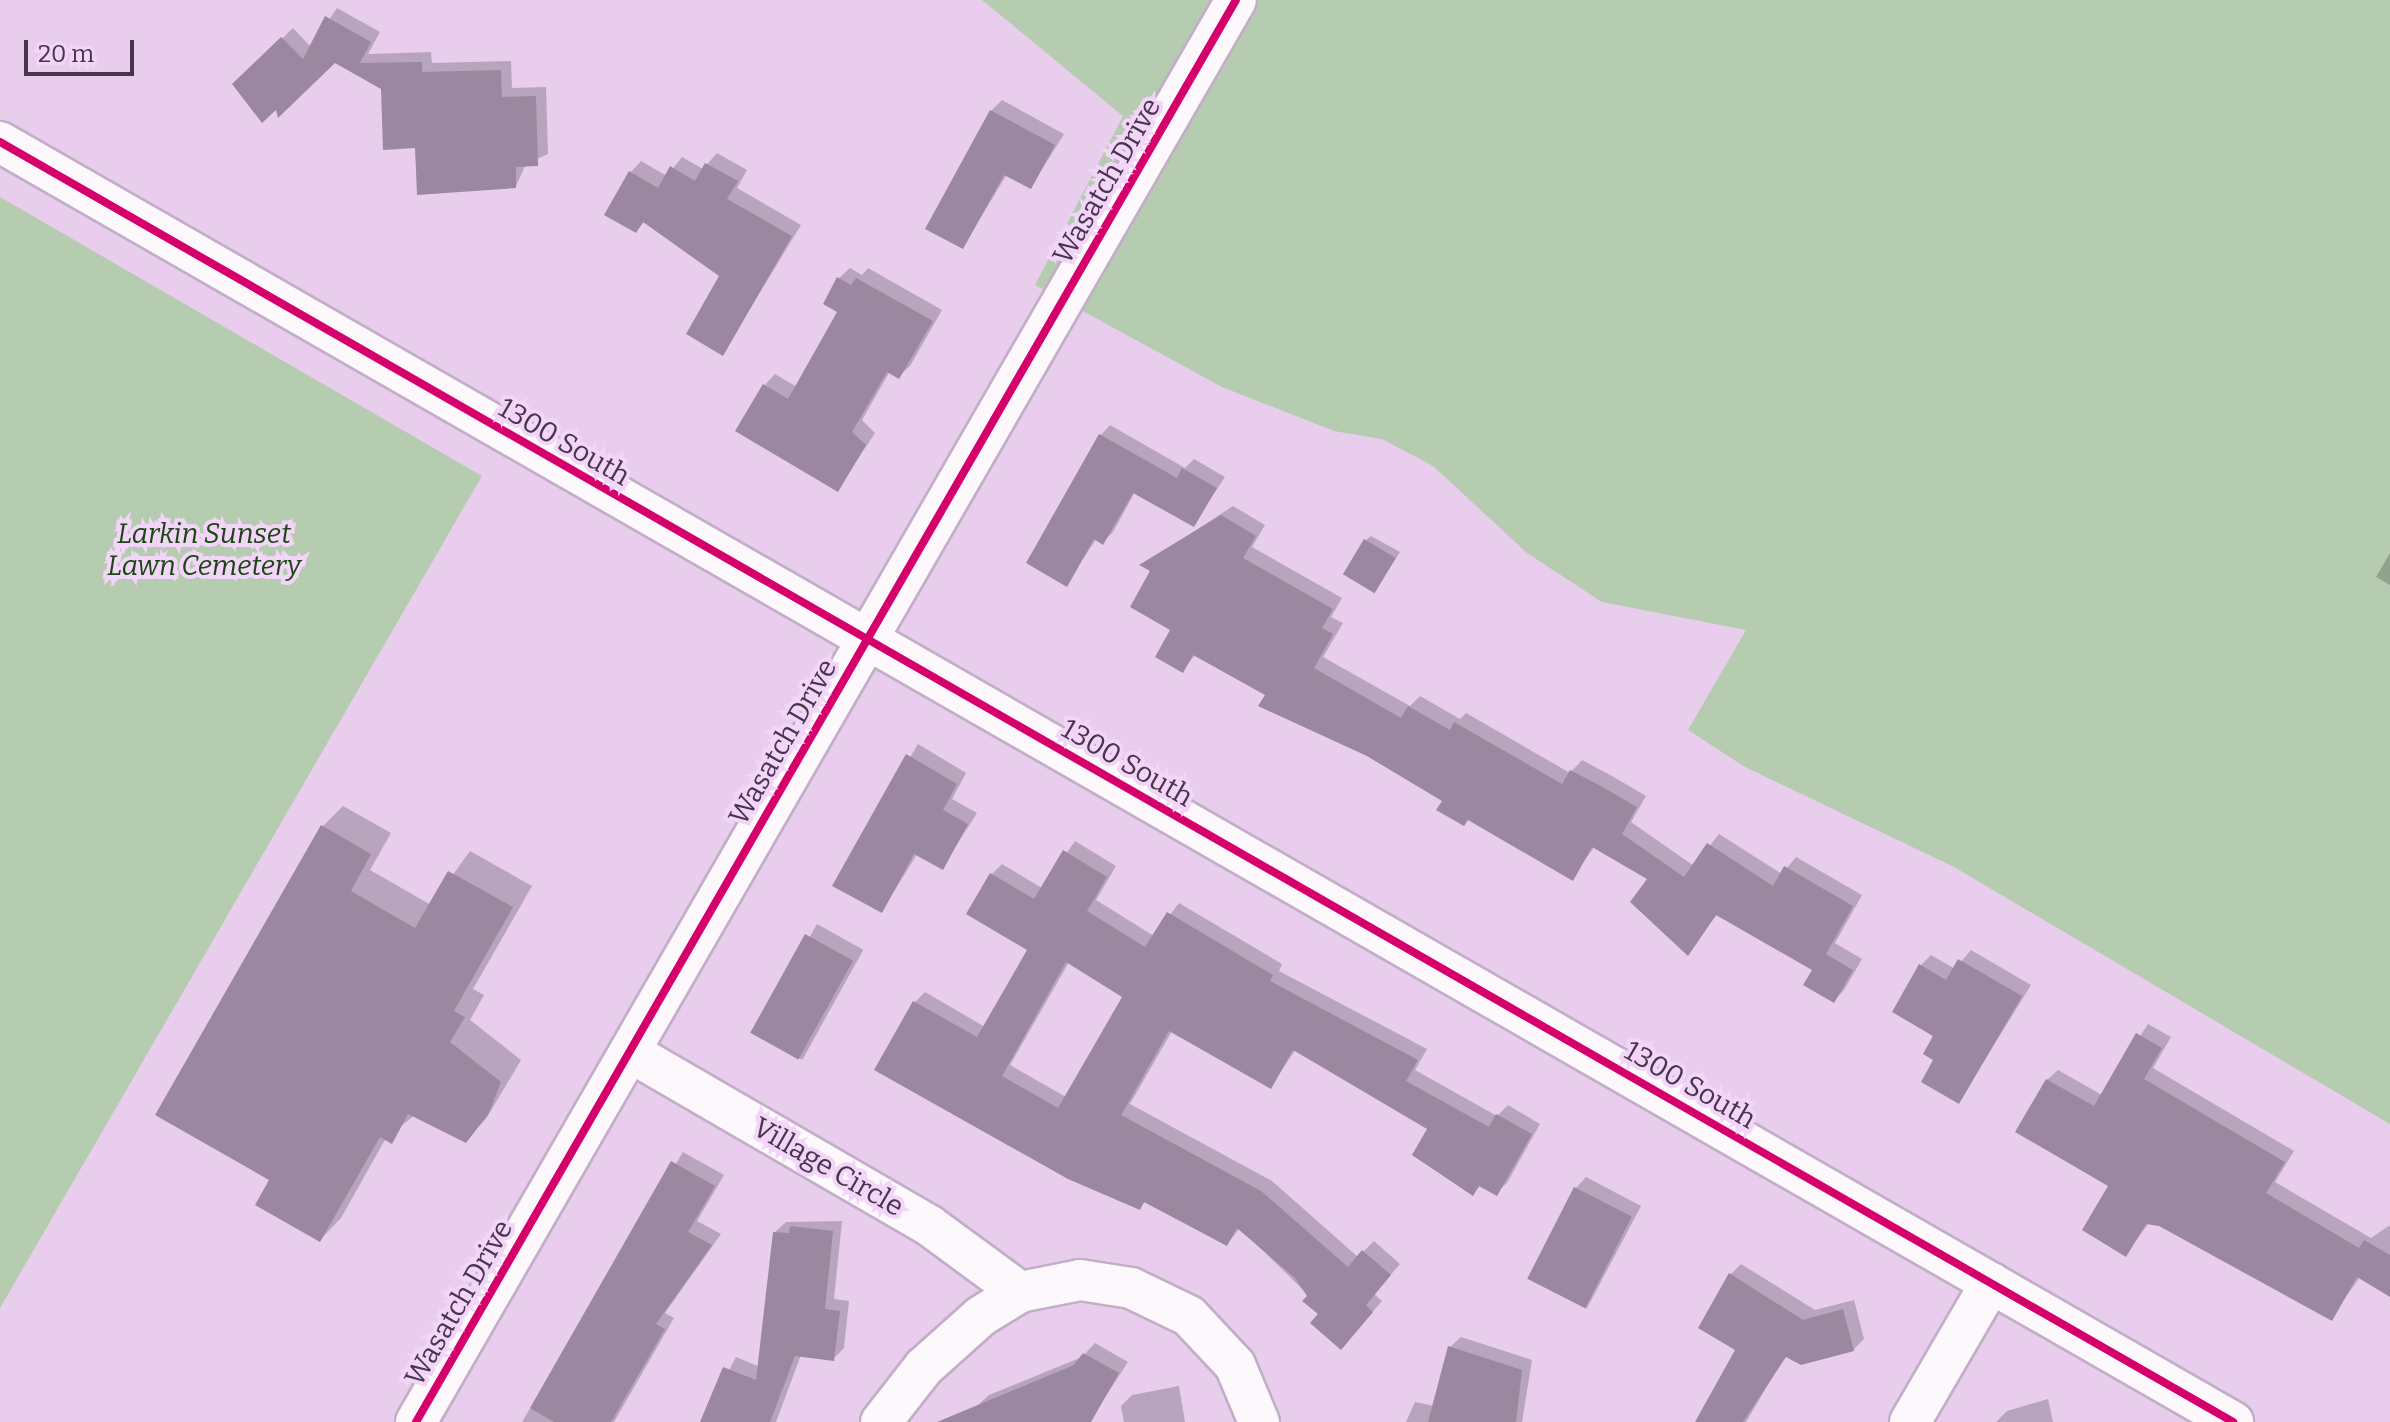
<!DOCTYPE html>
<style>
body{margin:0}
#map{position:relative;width:2390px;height:1422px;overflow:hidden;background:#e8cded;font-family:Bitter,serif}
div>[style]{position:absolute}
.green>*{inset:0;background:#b5ccb0}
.shadow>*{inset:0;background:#0003;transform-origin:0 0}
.building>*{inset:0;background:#9b879f;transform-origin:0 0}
.roads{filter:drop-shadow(2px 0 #c2aec6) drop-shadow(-2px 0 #c2aec6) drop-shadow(0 2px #c2aec6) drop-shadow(0 -2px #c2aec6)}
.minor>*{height:40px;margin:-20px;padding:0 20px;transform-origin:20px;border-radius:20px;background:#fcf8fc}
.cycleway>*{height:8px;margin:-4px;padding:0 4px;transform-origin:4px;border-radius:4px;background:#d6006c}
span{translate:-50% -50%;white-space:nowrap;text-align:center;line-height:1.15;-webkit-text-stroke:8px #f2d5f8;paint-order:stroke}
.street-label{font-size:28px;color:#48354c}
.park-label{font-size:28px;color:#1b4612;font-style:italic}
.scale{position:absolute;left:24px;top:40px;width:110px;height:36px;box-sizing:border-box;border:4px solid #48354c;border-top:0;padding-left:10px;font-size:24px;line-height:28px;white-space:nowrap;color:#48354c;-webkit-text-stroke:6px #f2d5f8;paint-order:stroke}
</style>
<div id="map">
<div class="green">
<div style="clip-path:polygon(982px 0,2390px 0,2390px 1124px,1954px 867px,1745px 767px,1688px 730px,1746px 630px,1602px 602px,1527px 553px,1433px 466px,1382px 439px,1334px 431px,1222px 387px,1035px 285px,1123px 116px)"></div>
<div style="clip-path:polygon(0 197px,482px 476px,0 1308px)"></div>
</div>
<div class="shadow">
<div style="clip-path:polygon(337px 8px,380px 32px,368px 54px,431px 52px,432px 63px,511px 61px,512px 88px,546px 87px,548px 154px,526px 164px,516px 186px,417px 146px,383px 88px,334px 61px,277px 106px,235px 85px,293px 28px,311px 47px)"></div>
<div style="clip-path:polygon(1002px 100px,1064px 134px,1031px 187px,1007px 174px,963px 247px,991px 111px)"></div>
<div style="clip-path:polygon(717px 153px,747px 170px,737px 188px,801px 225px,723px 353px,722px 275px,645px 221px,636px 231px,631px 172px,641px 161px,667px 176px,682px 157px,703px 169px)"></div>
<div style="clip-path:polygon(850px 268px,862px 275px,868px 268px,942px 310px,910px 366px,899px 376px,890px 371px,862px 420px,875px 433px,838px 489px,765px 385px,775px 374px,797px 387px,840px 311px,839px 278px)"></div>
<div style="clip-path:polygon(1110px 425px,1185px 468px,1194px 459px,1225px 477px,1193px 525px,1135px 492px,1113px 532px,1103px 542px,1097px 538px,1066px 584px,1101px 435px)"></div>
<div style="clip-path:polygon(1233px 506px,1265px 525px,1252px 547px,1342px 598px,1331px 617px,1343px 623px,1323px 657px,1410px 706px,1420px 696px,1460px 719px,1466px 713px,1570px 773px,1582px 760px,1612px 776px,1646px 796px,1631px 822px,1694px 866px,1719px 834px,1782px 874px,1796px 857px,1862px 895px,1835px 943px,1862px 959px,1844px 990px,1834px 1001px,1815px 969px,1718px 913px,1688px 953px,1650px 878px,1595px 846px,1572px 878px,1196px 654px,1183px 670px,1153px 571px,1143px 565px)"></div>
<div style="clip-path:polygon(1371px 536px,1400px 552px,1375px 591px,1366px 540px)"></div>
<div style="clip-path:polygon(2390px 553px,2390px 585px,2376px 577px)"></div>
<div style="clip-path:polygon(918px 744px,966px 773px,952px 799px,977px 813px,942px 868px,917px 854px,882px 911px,834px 886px)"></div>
<div style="clip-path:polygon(343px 806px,391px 833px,370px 870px,431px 905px,470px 851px,532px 886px,473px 989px,484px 995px,470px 1020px,521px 1060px,486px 1119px,465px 1140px,415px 1115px,386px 1138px,341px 1218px,320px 1240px,271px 1179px,322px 827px)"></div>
<div style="clip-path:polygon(evenodd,1075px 841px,1116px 866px,1096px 900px,1154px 936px,1179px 903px,1282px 964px,1279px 971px,1427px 1049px,1415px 1070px,1497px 1116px,1508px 1105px,1540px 1124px,1507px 1183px,1496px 1193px,1481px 1185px,1473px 1193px,1430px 1128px,1296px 1049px,1271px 1086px,1172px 1031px,1130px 1104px,1272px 1181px,1358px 1257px,1374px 1241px,1400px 1264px,1374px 1294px,1382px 1301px,1351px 1337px,1240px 1228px,1227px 1244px,1146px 1201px,1139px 1208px,915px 1002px,925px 992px,985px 1027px,1030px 950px,992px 874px,1002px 864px,1042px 888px,1075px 841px,1069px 962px,1125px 996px,1066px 1097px,1010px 1065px,1069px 962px)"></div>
<div style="left:817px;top:924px;width:53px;height:126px;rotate:29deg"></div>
<div style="clip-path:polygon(1971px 950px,2031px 985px,1959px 1102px,1936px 1060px,1921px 965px,1931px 955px,1955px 969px)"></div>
<div style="clip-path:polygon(2148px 1024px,2171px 1037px,2153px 1068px,2294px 1151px,2275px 1182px,2371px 1238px,2390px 1225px,2390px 1295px,2360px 1277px,2331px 1318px,2159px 1224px,2149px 1223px,2126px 1254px,2111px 1186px,2047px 1080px,2058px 1070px,2102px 1095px)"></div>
<div style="clip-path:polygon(683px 1152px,724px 1175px,697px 1221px,721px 1234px,665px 1313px,674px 1318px,614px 1422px,522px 1422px)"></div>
<div style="clip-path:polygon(1586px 1177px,1641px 1206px,1586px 1310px,1576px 1188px)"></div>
<div style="clip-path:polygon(842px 1221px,834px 1299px,849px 1301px,844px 1348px,834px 1358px,801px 1355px,776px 1422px,702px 1422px,736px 1357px,760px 1367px,775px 1232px,786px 1222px)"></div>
<div style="clip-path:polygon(1741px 1264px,1815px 1310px,1854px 1300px,1864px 1339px,1853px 1350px,1786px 1354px,1746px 1422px,1697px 1422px,1738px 1349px,1731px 1274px)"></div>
<div style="clip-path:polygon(1461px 1337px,1532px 1360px,1522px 1422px,1406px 1422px,1415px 1402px,1434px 1406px,1450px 1347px)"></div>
<div style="clip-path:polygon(1095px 1343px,1128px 1362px,1089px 1422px,985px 1422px,978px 1405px,989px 1395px,1082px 1357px)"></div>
<div style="clip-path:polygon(1179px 1386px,1185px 1422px,1124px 1422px,1121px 1406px,1132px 1395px)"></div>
<div style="clip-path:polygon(2048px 1399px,2053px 1422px,1996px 1422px,2007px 1411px)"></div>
</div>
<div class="building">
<div style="clip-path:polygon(325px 16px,371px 42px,360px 63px,422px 62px,422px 72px,501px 70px,502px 97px,536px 96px,538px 166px,516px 167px,516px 188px,417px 195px,415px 148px,383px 150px,381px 89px,335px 63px,278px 118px,276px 110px,262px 123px,232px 84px,281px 37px,303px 59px)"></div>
<div style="clip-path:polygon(990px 110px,1055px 145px,1031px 189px,1004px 175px,963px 249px,925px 229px)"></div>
<div style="clip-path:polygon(705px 163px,738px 181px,727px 199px,792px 236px,723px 356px,686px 334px,719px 276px,643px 222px,636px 233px,604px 215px,629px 171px,658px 188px,670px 166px,695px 181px)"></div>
<div style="clip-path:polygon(837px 277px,851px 285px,856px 278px,933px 321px,899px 379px,887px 372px,852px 432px,866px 445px,838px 492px,735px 431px,763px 384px,788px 399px,837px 312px,823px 304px)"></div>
<div style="clip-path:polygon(1099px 434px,1177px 478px,1182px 468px,1217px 488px,1194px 527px,1133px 493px,1103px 545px,1094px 539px,1067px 587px,1026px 563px)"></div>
<div style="clip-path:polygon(1221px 515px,1256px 536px,1243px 558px,1333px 609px,1322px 628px,1333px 634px,1314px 668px,1401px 718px,1408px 706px,1450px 730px,1454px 722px,1562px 784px,1570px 770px,1601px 786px,1637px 807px,1622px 834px,1684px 877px,1707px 843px,1773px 886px,1784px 866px,1853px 906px,1826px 954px,1853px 970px,1834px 1003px,1803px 985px,1812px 970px,1716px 915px,1688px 956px,1630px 902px,1647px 879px,1592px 847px,1573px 881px,1468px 820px,1464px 826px,1436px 810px,1442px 801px,1367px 756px,1258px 706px,1265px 695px,1193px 655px,1183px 673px,1155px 657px,1170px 630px,1130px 607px,1150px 571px,1139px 565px)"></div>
<div style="left:1364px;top:539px;width:37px;height:41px;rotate:31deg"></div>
<div style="clip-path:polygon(906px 754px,957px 784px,943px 810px,968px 824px,943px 870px,914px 854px,882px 913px,832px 886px)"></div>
<div style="clip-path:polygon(321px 825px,371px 854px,351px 891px,415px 928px,448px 871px,513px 907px,454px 1011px,465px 1017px,450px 1042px,501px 1082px,489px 1113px,466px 1143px,408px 1114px,392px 1144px,380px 1137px,320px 1242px,255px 1205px,269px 1180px,155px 1115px)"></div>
<div style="clip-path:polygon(evenodd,1063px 850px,1107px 877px,1087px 911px,1145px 947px,1167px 912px,1273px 975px,1270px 981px,1418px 1060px,1406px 1081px,1489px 1127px,1496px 1114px,1532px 1134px,1497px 1196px,1479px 1186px,1473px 1196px,1412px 1155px,1427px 1129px,1293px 1050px,1271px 1089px,1169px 1031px,1121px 1115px,1261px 1191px,1348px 1267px,1362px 1250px,1391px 1275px,1366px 1305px,1373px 1312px,1341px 1350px,1310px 1323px,1318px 1314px,1302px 1301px,1307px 1296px,1295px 1278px,1237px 1228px,1227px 1246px,1144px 1202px,1140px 1210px,1068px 1179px,874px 1070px,913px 1001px,977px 1037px,1027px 950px,966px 914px,990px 873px,1034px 899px,1063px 850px,1066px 962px,1122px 997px,1058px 1108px,1002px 1076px,1066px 962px)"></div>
<div style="left:805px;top:934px;width:55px;height:113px;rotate:29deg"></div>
<div style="clip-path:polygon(1958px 959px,2022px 996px,1959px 1104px,1921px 1082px,1933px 1060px,1923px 1054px,1933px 1036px,1892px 1012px,1919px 964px,1946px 980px)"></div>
<div style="clip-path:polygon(2136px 1033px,2162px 1048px,2144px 1079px,2285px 1162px,2266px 1193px,2359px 1248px,2364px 1240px,2390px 1255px,2390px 1297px,2357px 1277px,2332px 1321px,2159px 1226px,2146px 1224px,2126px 1257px,2082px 1230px,2108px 1186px,2015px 1132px,2046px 1079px,2094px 1106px)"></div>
<div style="clip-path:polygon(671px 1161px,715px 1186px,688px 1232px,712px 1245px,656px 1324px,665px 1329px,611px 1422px,554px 1422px,530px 1408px)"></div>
<div style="left:1574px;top:1187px;width:65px;height:103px;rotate:27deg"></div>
<div style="clip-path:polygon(790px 1226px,833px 1231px,825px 1309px,840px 1311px,834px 1361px,795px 1356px,770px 1422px,700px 1422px,723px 1367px,756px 1380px,773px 1232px,789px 1233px)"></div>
<div style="clip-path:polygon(1729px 1273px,1803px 1320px,1843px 1309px,1854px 1351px,1801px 1365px,1786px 1357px,1743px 1422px,1695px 1422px,1735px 1350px,1698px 1328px)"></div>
<div style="clip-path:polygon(1448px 1346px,1522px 1370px,1516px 1422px,1428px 1422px)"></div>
<div style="clip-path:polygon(1083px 1353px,1119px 1373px,1091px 1422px,937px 1422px,1074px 1365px)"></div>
</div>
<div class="roads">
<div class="minor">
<div style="left:0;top:142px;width:2574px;rotate:29.82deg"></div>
<div style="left:630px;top:1052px;width:347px;rotate:30.1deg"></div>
<div style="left:930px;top:1226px;width:112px;rotate:36.3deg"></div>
<div style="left:416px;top:1422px;width:1641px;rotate:-60.03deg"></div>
<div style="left:881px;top:1422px;width:70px;rotate:-52deg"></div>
<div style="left:924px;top:1367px;width:76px;rotate:-41.8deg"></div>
<div style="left:981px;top:1316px;width:46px;rotate:-31.6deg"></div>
<div style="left:1020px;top:1292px;width:61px;rotate:-11.3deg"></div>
<div style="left:1080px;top:1280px;width:52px;rotate:8.9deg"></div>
<div style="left:1131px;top:1288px;width:64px;rotate:25.8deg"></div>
<div style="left:1189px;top:1316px;width:67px;rotate:46.8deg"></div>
<div style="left:1235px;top:1365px;width:62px;rotate:67.2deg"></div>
<div style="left:1910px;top:1422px;width:161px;rotate:-59.8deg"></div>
</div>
</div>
<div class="cycleway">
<div style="left:0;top:142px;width:2574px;rotate:29.82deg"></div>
<div style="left:416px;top:1422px;width:1641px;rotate:-60.03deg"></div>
</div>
<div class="street-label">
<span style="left:1107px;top:181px;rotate:-60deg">Wasatch Drive</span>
<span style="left:564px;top:442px;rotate:30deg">1300 South</span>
<span style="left:783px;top:742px;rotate:-60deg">Wasatch Drive</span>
<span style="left:1127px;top:763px;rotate:30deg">1300 South</span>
<span style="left:1690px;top:1085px;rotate:30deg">1300 South</span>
<span style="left:828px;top:1167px;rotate:30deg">Village Circle</span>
<span style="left:459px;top:1303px;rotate:-60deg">Wasatch Drive</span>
</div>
<div class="park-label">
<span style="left:204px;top:550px">Larkin Sunset<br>Lawn Cemetery</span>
</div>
<div class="scale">20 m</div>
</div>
